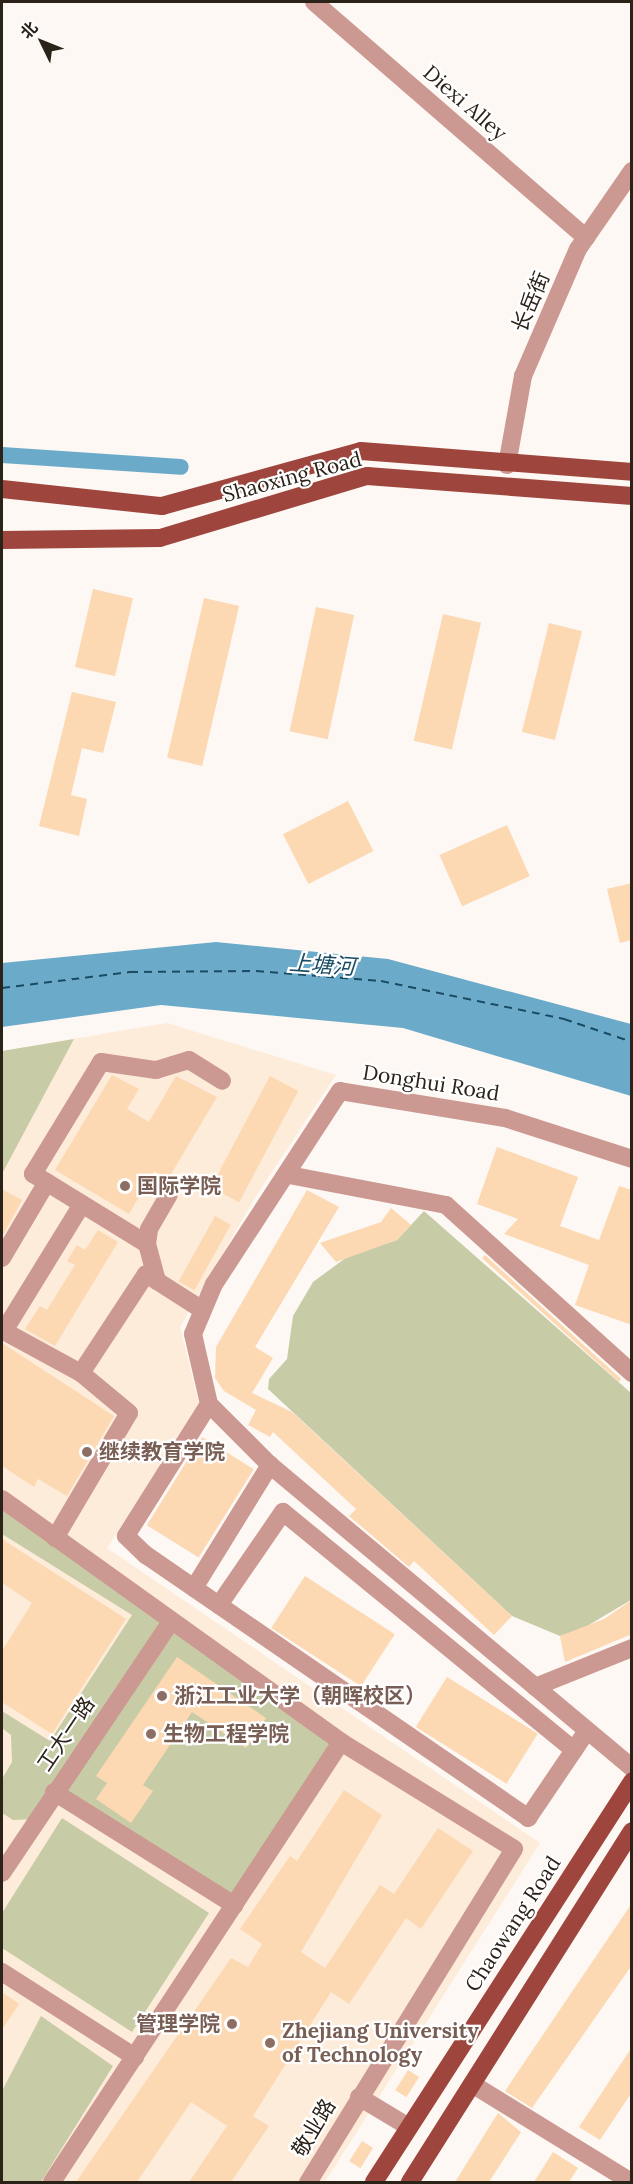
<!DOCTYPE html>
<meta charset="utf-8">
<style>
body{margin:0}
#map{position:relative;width:633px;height:2184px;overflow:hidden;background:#fdf8f3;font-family:Lora,"Noto Sans SC",serif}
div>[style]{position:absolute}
.education>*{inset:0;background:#fdecda}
.green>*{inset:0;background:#c7cca7}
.water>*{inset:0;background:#6caaca}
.canal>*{height:16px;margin:-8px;padding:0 8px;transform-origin:8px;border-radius:8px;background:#6caaca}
.ferry>*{height:1.5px;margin-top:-0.75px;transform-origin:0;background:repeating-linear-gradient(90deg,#194b62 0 8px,transparent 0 14px)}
.building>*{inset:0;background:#fcd8b3;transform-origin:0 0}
.minor>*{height:18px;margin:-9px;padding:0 9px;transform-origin:9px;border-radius:9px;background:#cc9992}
.major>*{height:18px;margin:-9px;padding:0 9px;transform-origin:9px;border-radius:9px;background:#9e463e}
.dots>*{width:16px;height:16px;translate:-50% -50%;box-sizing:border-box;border:3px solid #fff;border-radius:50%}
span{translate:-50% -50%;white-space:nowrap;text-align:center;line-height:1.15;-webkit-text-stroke:4.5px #fff;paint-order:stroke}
.street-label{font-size:21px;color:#2b2218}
.education-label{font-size:21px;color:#785e54;font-weight:700}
.left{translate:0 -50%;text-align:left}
.right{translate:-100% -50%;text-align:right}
.water-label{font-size:22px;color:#194b62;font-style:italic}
.frame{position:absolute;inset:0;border:3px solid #2b2218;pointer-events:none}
.north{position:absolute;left:12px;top:12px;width:60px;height:60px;-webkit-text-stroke:4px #fff;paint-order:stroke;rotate:313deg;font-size:16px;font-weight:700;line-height:24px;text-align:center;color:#2b2218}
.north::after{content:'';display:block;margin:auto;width:21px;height:27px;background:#2b2218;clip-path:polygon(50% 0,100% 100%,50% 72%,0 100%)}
</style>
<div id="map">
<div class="education">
<div style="clip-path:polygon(167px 1023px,336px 1075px,256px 1196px,180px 1327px,199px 1404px,107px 1548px,540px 1843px,325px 2182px,2px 2182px,2px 1051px)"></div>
</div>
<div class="green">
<div style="clip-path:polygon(74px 1039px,3px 1172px,2px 1171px,2px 1051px)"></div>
<div style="clip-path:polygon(424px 1211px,631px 1393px,631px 1600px,582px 1629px,560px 1636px,512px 1616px,268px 1389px,269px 1379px,287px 1359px,293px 1316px,313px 1282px,351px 1254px,397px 1240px)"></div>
<div style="clip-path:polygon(2px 1499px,341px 1742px,234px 1905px,54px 1792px,36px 1819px,13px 1820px,2px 1813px,2px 1779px,12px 1762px,11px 1735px,2px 1728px,2px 1711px,50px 1741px,132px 1615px,2px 1534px)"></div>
<div style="clip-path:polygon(62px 1818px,209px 1913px,132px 2032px,2px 1948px,2px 1913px)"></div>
<div style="clip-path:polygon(41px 2016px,113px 2066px,41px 2182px,2px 2182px,2px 2091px)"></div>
</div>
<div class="water">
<div style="clip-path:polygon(216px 942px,388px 959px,631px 1024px,631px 1096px,403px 1028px,161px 1005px,2px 1027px,2px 963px)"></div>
</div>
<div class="canal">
<div style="left:2px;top:455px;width:179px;rotate:3.8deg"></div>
</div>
<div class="ferry">
<div style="left:2px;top:988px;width:129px;rotate:-7.1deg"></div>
<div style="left:130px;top:972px;width:126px;rotate:-0.5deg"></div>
<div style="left:256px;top:971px;width:125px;rotate:4.6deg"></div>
<div style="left:381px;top:981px;width:187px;rotate:11.7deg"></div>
<div style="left:564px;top:1019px;width:72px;rotate:18.7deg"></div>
</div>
<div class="building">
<div style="left:93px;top:589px;width:41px;height:80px;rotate:13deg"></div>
<div style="left:204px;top:598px;width:36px;height:164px;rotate:13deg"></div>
<div style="left:316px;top:607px;width:39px;height:127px;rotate:12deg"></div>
<div style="left:443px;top:614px;width:39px;height:130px;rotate:13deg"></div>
<div style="left:549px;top:623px;width:34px;height:112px;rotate:14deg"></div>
<div style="clip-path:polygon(72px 692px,116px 702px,103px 753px,82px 748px,71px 795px,87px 799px,79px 836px,39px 826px)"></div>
<div style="left:348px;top:801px;width:56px;height:73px;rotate:63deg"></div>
<div style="left:507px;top:825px;width:56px;height:74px;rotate:66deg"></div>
<div style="clip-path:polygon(632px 883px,632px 940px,620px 943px,607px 889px)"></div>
<div style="clip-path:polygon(112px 1075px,139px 1089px,127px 1109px,149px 1122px,176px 1076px,217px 1097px,168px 1179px,154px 1171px,129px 1214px,55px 1170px)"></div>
<div style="left:270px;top:1076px;width:32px;height:126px;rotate:28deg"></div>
<div style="clip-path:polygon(497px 1147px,578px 1177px,560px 1226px,599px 1240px,619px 1186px,632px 1190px,632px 1325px,575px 1305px,589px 1265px,504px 1234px,518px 1219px,477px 1204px)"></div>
<div style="clip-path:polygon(2px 1189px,22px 1200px,2px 1237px)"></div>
<div style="clip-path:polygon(307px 1190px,339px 1207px,255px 1347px,273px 1358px,252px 1393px,292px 1412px,512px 1616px,494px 1635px,414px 1561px,409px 1567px,349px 1516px,356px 1509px,273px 1432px,270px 1437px,248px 1425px,256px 1410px,224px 1391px,215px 1378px,216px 1347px)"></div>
<div style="clip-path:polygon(391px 1208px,411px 1225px,397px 1240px,336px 1262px,320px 1243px,381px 1222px)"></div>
<div style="left:215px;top:1216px;width:18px;height:75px;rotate:29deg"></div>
<div style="clip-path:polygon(98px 1230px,118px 1242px,55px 1346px,25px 1329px,40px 1306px,47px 1310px,75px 1265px,67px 1261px,77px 1245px,85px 1250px)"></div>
<div style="clip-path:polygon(485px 1255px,621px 1379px,619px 1382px,482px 1258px)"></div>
<div style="clip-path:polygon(2px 1343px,114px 1416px,67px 1496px,38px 1479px,34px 1487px,2px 1466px)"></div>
<div style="left:202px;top:1437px;width:61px;height:104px;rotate:32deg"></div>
<div style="clip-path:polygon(2px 1539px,126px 1619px,52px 1734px,2px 1702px,2px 1651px,32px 1603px,2px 1583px)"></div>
<div style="left:305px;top:1576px;width:107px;height:62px;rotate:33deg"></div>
<div style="clip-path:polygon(632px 1600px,632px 1634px,565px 1662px,560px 1636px,604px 1619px)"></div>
<div style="clip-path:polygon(177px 1657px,266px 1718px,246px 1748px,192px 1712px,143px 1785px,153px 1791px,131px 1823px,96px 1799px,107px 1783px,96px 1776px)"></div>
<div style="left:447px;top:1677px;width:107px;height:59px;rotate:32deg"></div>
<div style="clip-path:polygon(344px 1790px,382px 1815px,301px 1952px,325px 1968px,380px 1885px,394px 1894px,438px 1828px,473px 1851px,421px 1929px,406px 1918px,349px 2004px,331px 1992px,253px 2116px,269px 2126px,231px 2182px,189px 2182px,227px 2126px,191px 2102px,137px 2182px,76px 2182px,231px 1958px,248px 1967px,262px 1944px,240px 1929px,290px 1856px,297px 1861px)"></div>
<div style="clip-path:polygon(632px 1903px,632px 1965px,532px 2108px,505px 2091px)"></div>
<div style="clip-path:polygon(2px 1992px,19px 2004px,2px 2030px)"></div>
<div style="clip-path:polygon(632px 2047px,632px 2092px,600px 2140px,579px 2127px)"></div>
<div style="left:408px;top:2070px;width:13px;height:24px;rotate:32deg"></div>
<div style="clip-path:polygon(498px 2113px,521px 2132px,489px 2182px,455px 2182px)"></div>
<div style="left:362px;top:2141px;width:13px;height:24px;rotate:32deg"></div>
<div style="clip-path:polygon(553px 2152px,578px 2168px,569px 2182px,534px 2182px)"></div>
</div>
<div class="minor">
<div style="left:314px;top:2px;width:360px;rotate:40.9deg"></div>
<div style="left:507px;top:465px;width:90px;rotate:-79.8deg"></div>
<div style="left:523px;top:376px;width:138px;rotate:-66.6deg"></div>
<div style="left:578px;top:249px;width:95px;rotate:-55.3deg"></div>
<div style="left:632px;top:1159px;width:133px;rotate:-162.1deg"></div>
<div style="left:505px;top:1118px;width:167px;rotate:-170.7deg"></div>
<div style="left:340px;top:1091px;width:230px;rotate:123.1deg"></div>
<div style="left:214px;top:1284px;width:54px;rotate:112.8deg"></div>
<div style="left:193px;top:1334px;width:72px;rotate:77.1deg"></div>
<div style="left:209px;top:1404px;width:86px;rotate:45deg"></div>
<div style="left:270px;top:1465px;width:472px;rotate:39.9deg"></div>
<div style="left:289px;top:1175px;width:160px;rotate:10.8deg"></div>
<div style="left:446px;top:1205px;width:251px;rotate:42.1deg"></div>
<div style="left:147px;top:1244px;width:15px;rotate:-82deg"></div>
<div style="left:149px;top:1229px;width:39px;rotate:-60deg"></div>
<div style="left:2px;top:1258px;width:88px;rotate:-59.4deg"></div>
<div style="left:157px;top:1281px;width:38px;rotate:-105deg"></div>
<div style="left:147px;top:1244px;width:134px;rotate:-148.4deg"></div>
<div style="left:33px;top:1174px;width:131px;rotate:-58.7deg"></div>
<div style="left:101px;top:1062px;width:56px;rotate:8.3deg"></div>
<div style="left:156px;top:1070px;width:34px;rotate:-17deg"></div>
<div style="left:189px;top:1060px;width:39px;rotate:32deg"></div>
<div style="left:2px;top:1330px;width:90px;rotate:28.6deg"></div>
<div style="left:81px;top:1373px;width:118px;rotate:-56.7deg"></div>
<div style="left:146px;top:1274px;width:65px;rotate:32.5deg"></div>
<div style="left:4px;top:1331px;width:149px;rotate:-58.4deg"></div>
<div style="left:209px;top:1404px;width:156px;rotate:122.2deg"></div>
<div style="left:126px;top:1536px;width:28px;rotate:44deg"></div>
<div style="left:146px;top:1555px;width:464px;rotate:34.5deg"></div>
<div style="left:528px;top:1818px;width:105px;rotate:-55.9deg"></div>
<div style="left:2px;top:1499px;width:417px;rotate:35.6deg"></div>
<div style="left:341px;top:1742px;width:203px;rotate:31.7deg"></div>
<div style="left:514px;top:1849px;width:392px;rotate:121.7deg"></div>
<div style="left:55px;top:1538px;width:145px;rotate:-59.4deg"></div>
<div style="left:129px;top:1413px;width:62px;rotate:-140.2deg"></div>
<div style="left:194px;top:1588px;width:145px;rotate:-58.3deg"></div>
<div style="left:219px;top:1605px;width:113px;rotate:-55.5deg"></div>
<div style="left:283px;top:1512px;width:376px;rotate:39.3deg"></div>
<div style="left:535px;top:1687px;width:105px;rotate:-21.9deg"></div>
<div style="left:54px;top:1792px;width:213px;rotate:32.1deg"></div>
<div style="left:2px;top:1873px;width:301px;rotate:-56.1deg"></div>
<div style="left:2px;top:1972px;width:158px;rotate:32.6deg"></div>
<div style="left:472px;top:2084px;width:187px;rotate:31.6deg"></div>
<div style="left:359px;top:2097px;width:58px;rotate:31deg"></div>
<div style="left:52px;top:2182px;width:526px;rotate:-56.7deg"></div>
</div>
<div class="major">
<div style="left:2px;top:489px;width:161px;rotate:6.1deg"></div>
<div style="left:162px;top:506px;width:206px;rotate:-15.4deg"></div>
<div style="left:361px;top:451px;width:272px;rotate:4.4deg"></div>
<div style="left:2px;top:540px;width:158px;rotate:-0.7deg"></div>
<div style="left:160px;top:538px;width:216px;rotate:-16.7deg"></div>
<div style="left:367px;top:476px;width:266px;rotate:4.3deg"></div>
<div style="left:374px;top:2182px;width:477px;rotate:-57.2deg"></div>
<div style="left:410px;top:2182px;width:415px;rotate:-57.7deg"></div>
</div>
<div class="dots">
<div style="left:125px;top:1186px;background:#8d6e63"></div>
<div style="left:87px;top:1452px;background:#8d6e63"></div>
<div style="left:162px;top:1696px;background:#8d6e63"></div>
<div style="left:151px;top:1734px;background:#8d6e63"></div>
<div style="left:232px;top:2024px;background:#8d6e63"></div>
<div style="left:270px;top:2043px;background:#8d6e63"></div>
</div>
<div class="street-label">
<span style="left:465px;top:103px;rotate:41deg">Diexi Alley</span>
<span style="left:531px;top:302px;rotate:-67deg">长岳街</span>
<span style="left:292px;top:477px;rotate:-15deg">Shaoxing Road</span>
<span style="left:431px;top:1083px;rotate:9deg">Donghui Road</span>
<span style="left:66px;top:1734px;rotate:-56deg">工大一路</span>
<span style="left:513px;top:1924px;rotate:-57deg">Chaowang Road</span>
<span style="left:314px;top:2128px;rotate:-59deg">敬业路</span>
</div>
<div class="education-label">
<span class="left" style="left:137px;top:1186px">国际学院</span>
<span class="left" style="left:99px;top:1452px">继续教育学院</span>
<span class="left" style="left:174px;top:1696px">浙江工业大学（朝晖校区）</span>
<span class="left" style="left:163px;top:1734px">生物工程学院</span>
<span class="right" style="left:220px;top:2024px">管理学院</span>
<span class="left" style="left:282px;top:2043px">Zhejiang University<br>of Technology</span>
</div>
<div class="water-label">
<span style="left:322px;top:965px;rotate:4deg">上塘河</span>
</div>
<div class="frame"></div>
<div class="north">北</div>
</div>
